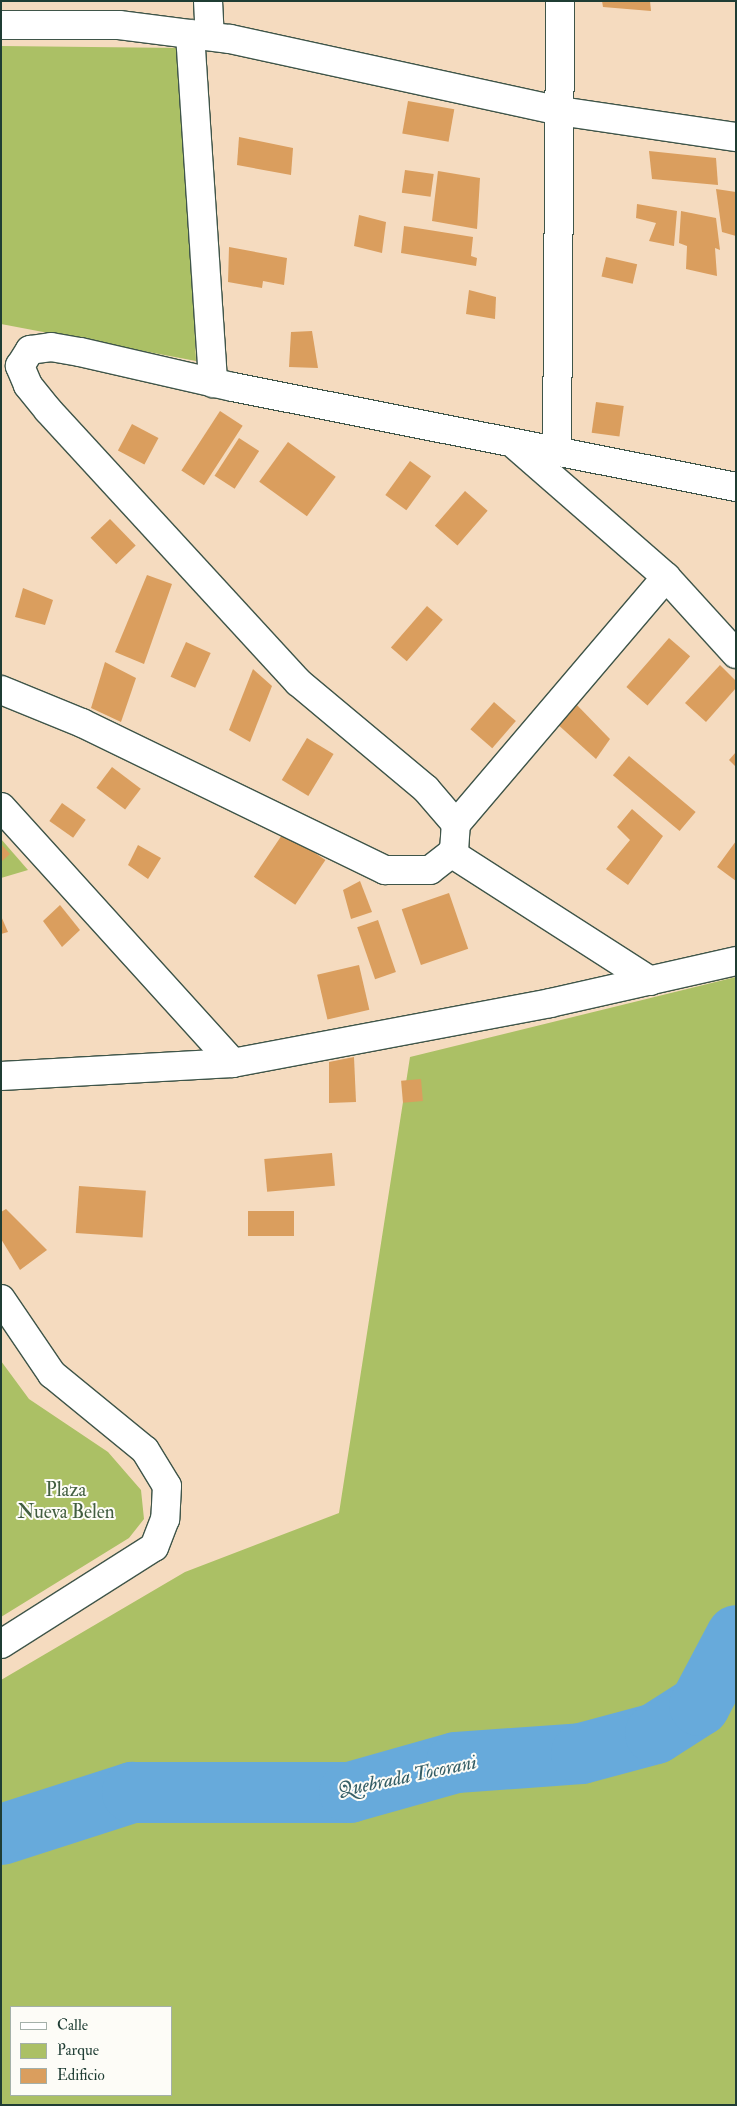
<!DOCTYPE html>
<style>
body{margin:0}
#map{position:relative;width:737px;height:2106px;overflow:hidden;background:#f5dbbf;font-family:"IM FELL Double Pica",serif}
div>[style]{position:absolute}
.green>*{inset:0;background:#abc065}
.river>*{height:61px;margin:-30.5px;padding:0 30.5px;transform-origin:30.5px;border-radius:30.5px;background:#67aadb}
.building>*{inset:0;background:#da9e5e;transform-origin:0 0}
.roads{filter:drop-shadow(1px 0 #3f5549) drop-shadow(-1px 0 #3f5549) drop-shadow(0 1px #3f5549) drop-shadow(0 -1px #3f5549)}
.minor>*{height:28px;margin:-14px;padding:0 14px;transform-origin:14px;border-radius:14px;background:#fff}
.tertiary>*{height:28px;margin:-14px;padding:0 14px;transform-origin:14px;border-radius:14px;background:#fff}
span{translate:-50% -50%;white-space:nowrap;text-align:center;line-height:1.15;-webkit-text-stroke:4px #fdfcf7;paint-order:stroke}
.park-label{font-size:19px;color:#425e40}
.water-label{font-size:20px;color:#355e66;font-style:italic}
.frame{position:absolute;inset:0;border:2px solid #1f3d34;pointer-events:none}
.legend{position:absolute;left:10px;top:2006px;width:162px;height:90px;box-sizing:border-box;background:#fdfcf7;border:1px solid #a4b0a9;margin:0;padding:6px 9px;list-style:none;font-size:15px;color:#1f3d34}
.legend li{display:flex;align-items:center;gap:10px;height:25px}
.legend b{width:25px;border:1px solid #a4b0a9}
</style>
<div id="map">
<div class="green">
<div style="clip-path:polygon(1px 46px,182px 48px,196px 361px,1px 324px)"></div>
<div style="clip-path:polygon(1px 839px,28px 870px,1px 878px)"></div>
<div style="clip-path:polygon(evenodd,736px 977px,736px 2105px,1px 2105px,1px 1680px,185px 1572px,339px 1513px,410px 1057px,736px 977px,11px 2007px,171px 2007px,171px 2095px,11px 2095px,11px 2007px)"></div>
<div style="clip-path:polygon(1px 1361px,29px 1399px,108px 1452px,141px 1490px,144px 1519px,129px 1538px,1px 1617px)"></div>
</div>
<div class="river">
<div style="left:1px;top:1834px;width:138px;rotate:-17.8deg"></div>
<div style="left:132px;top:1792px;width:217px"></div>
<div style="left:349px;top:1792px;width:111px;rotate:-15.7deg"></div>
<div style="left:456px;top:1762px;width:125px;rotate:-4.1deg"></div>
<div style="left:581px;top:1753px;width:77px;rotate:-15.1deg"></div>
<div style="left:655px;top:1733px;width:52px;rotate:-32.5deg"></div>
<div style="left:699px;top:1705px;width:79px;rotate:-62.1deg"></div>
</div>
<div class="building">
<div style="clip-path:polygon(602px 1px,650px 1px,651px 11px,603px 7px)"></div>
<div style="left:408px;top:101px;width:47px;height:33px;rotate:10deg"></div>
<div style="clip-path:polygon(239px 137px,293px 148px,291px 175px,237px 165px)"></div>
<div style="clip-path:polygon(649px 151px,716px 158px,718px 185px,652px 179px)"></div>
<div style="left:405px;top:170px;width:29px;height:23px;rotate:8deg"></div>
<div style="clip-path:polygon(438px 171px,480px 178px,477px 229px,432px 221px)"></div>
<div style="clip-path:polygon(716px 189px,736px 192px,736px 236px,722px 232px)"></div>
<div style="clip-path:polygon(637px 204px,677px 211px,674px 246px,649px 241px,656px 223px,636px 218px)"></div>
<div style="clip-path:polygon(681px 211px,716px 218px,720px 250px,715px 248px,717px 276px,686px 269px,687px 246px,679px 243px)"></div>
<div style="clip-path:polygon(359px 215px,386px 222px,382px 253px,354px 246px)"></div>
<div style="clip-path:polygon(404px 226px,473px 237px,471px 256px,477px 258px,476px 266px,401px 253px)"></div>
<div style="clip-path:polygon(229px 247px,287px 258px,284px 285px,263px 281px,262px 288px,228px 282px)"></div>
<div style="left:606px;top:257px;width:32px;height:20px;rotate:13deg"></div>
<div style="clip-path:polygon(469px 290px,496px 297px,495px 319px,466px 314px)"></div>
<div style="clip-path:polygon(312px 331px,318px 368px,289px 367px,291px 332px)"></div>
<div style="left:596px;top:402px;width:28px;height:31px;rotate:8deg"></div>
<div style="left:220px;top:411px;width:27px;height:71px;rotate:33deg"></div>
<div style="left:132px;top:424px;width:30px;height:30px;rotate:28deg"></div>
<div style="left:239px;top:438px;width:24px;height:45px;rotate:33deg"></div>
<div style="left:288px;top:442px;width:59px;height:49px;rotate:36deg"></div>
<div style="left:410px;top:461px;width:26px;height:42px;rotate:36deg"></div>
<div style="left:465px;top:491px;width:30px;height:46px;rotate:41deg"></div>
<div style="left:110px;top:519px;width:37px;height:27px;rotate:46deg"></div>
<div style="clip-path:polygon(147px 575px,172px 584px,144px 664px,115px 652px)"></div>
<div style="clip-path:polygon(23px 588px,53px 600px,45px 625px,15px 617px)"></div>
<div style="left:427px;top:606px;width:21px;height:55px;rotate:41deg"></div>
<div style="left:669px;top:638px;width:28px;height:65px;rotate:41deg"></div>
<div style="left:186px;top:642px;width:27px;height:38px;rotate:24deg"></div>
<div style="clip-path:polygon(105px 662px,136px 678px,121px 722px,91px 708px)"></div>
<div style="clip-path:polygon(720px 665px,736px 681px,736px 688px,706px 722px,685px 703px)"></div>
<div style="clip-path:polygon(253px 669px,272px 686px,250px 742px,229px 730px)"></div>
<div style="left:494px;top:702px;width:29px;height:36px;rotate:41deg"></div>
<div style="clip-path:polygon(574px 702px,610px 739px,596px 759px,555px 722px)"></div>
<div style="left:307px;top:738px;width:31px;height:49px;rotate:31deg"></div>
<div style="clip-path:polygon(736px 752px,736px 767px,729px 760px)"></div>
<div style="left:629px;top:756px;width:87px;height:25px;rotate:40deg"></div>
<div style="left:112px;top:767px;width:36px;height:26px;rotate:37deg"></div>
<div style="left:62px;top:803px;width:29px;height:22px;rotate:35deg"></div>
<div style="clip-path:polygon(632px 809px,663px 836px,628px 885px,606px 869px,630px 840px,617px 827px)"></div>
<div style="left:284px;top:832px;width:50px;height:54px;rotate:34deg"></div>
<div style="clip-path:polygon(736px 841px,736px 881px,717px 867px)"></div>
<div style="clip-path:polygon(1px 844px,10px 854px,1px 862px)"></div>
<div style="clip-path:polygon(138px 845px,161px 858px,148px 879px,128px 865px)"></div>
<div style="clip-path:polygon(360px 881px,372px 912px,351px 919px,343px 890px)"></div>
<div style="left:449px;top:893px;width:59px;height:50px;rotate:71deg"></div>
<div style="clip-path:polygon(60px 905px,80px 930px,62px 947px,43px 921px)"></div>
<div style="clip-path:polygon(1px 916px,8px 932px,1px 934px)"></div>
<div style="left:378px;top:920px;width:55px;height:22px;rotate:71deg"></div>
<div style="left:359px;top:965px;width:46px;height:43px;rotate:77deg"></div>
<div style="clip-path:polygon(354px 1057px,356px 1102px,329px 1103px,329px 1062px)"></div>
<div style="left:421px;top:1079px;width:22px;height:20px;rotate:85deg"></div>
<div style="left:332px;top:1153px;width:33px;height:68px;rotate:85deg"></div>
<div style="left:79px;top:1186px;width:67px;height:47px;rotate:4deg"></div>
<div style="clip-path:polygon(6px 1209px,47px 1250px,20px 1270px,1px 1239px,1px 1212px)"></div>
<div style="left:248px;top:1211px;width:46px;height:25px"></div>
</div>
<div class="roads">
<div class="minor">
<div style="left:208px;top:1px;width:35px;rotate:87deg"></div>
<div style="left:1px;top:25px;width:118px"></div>
<div style="left:119px;top:25px;width:112px;rotate:7.2deg"></div>
<div style="left:230px;top:39px;width:337px;rotate:12.3deg"></div>
<div style="left:559px;top:111px;width:179px;rotate:8.4deg"></div>
<div style="left:190px;top:34px;width:350px;rotate:86.2deg"></div>
<div style="left:516px;top:446px;width:199px;rotate:41.1deg"></div>
<div style="left:666px;top:577px;width:104px;rotate:47.7deg"></div>
<div style="left:557px;top:452px;width:451px;rotate:-89.6deg"></div>
<div style="left:1px;top:690px;width:87px;rotate:22.2deg"></div>
<div style="left:82px;top:723px;width:337px;rotate:25.9deg"></div>
<div style="left:385px;top:870px;width:45px"></div>
<div style="left:430px;top:870px;width:31px;rotate:-38deg"></div>
<div style="left:454px;top:851px;width:27px;rotate:-86deg"></div>
<div style="left:456px;top:824px;width:46px;rotate:-130.6deg"></div>
<div style="left:426px;top:789px;width:167px;rotate:-140.1deg"></div>
<div style="left:298px;top:682px;width:369px;rotate:-132.6deg"></div>
<div style="left:48px;top:410px;width:32px;rotate:-129deg"></div>
<div style="left:28px;top:385px;width:21px;rotate:-113deg"></div>
<div style="left:20px;top:366px;width:19px;rotate:-58deg"></div>
<div style="left:30px;top:350px;width:21px;rotate:-8deg"></div>
<div style="left:51px;top:347px;width:29px;rotate:10deg"></div>
<div style="left:80px;top:352px;width:157px;rotate:12.9deg"></div>
<div style="left:233px;top:387px;width:513px;rotate:11.24deg"></div>
<div style="left:1px;top:807px;width:345px;rotate:47.8deg"></div>
<div style="left:456px;top:824px;width:324px;rotate:-49.6deg"></div>
<div style="left:451px;top:853px;width:237px;rotate:32.7deg"></div>
<div style="left:1px;top:1076px;width:232px;rotate:-3.2deg"></div>
<div style="left:233px;top:1063px;width:323px;rotate:-10.7deg"></div>
<div style="left:550px;top:1003px;width:191px;rotate:-12.7deg"></div>
</div>
<div class="tertiary">
<div style="left:1px;top:1299px;width:91px;rotate:55.8deg"></div>
<div style="left:52px;top:1374px;width:120px;rotate:39.3deg"></div>
<div style="left:145px;top:1450px;width:42px;rotate:58.6deg"></div>
<div style="left:167px;top:1486px;width:33px;rotate:93deg"></div>
<div style="left:165px;top:1519px;width:30px;rotate:111deg"></div>
<div style="left:154px;top:1547px;width:181px;rotate:147.6deg"></div>
</div>
</div>
<div class="park-label">
<span style="left:66px;top:1502px">Plaza<br>Nueva Belen</span>
</div>
<div class="water-label">
<span style="left:407px;top:1776px;rotate:-12deg">Quebrada Tocorani</span>
</div>
<div class="frame"></div>
<ul class="legend">
<li><b style="height:6px;background:#fff"></b>Calle</li>
<li><b style="height:14px;background:#abc065"></b>Parque</li>
<li><b style="height:14px;background:#da9e5e"></b>Edificio</li>
</ul>
</div>
